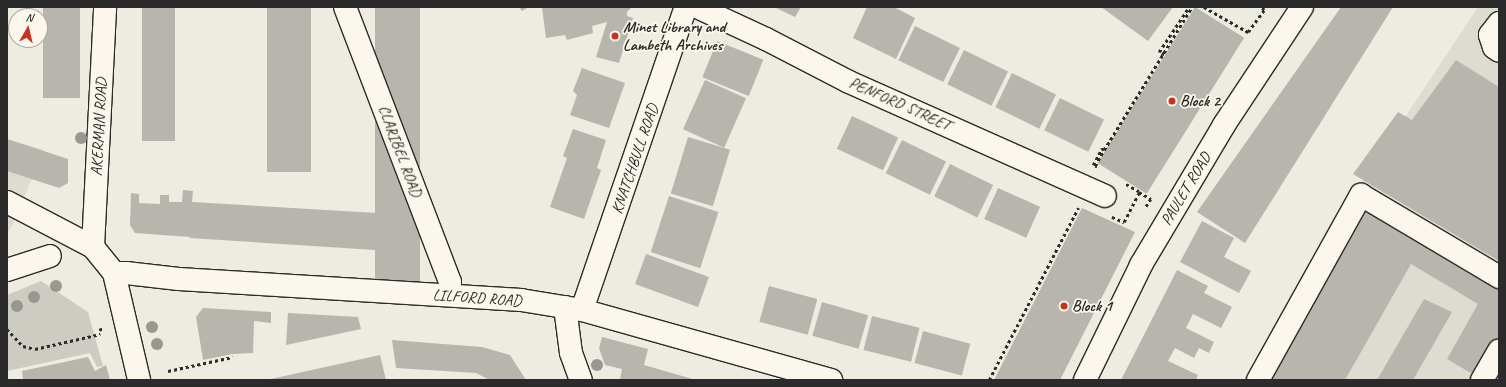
<!DOCTYPE html>
<style>
body{margin:0}
#map{position:relative;width:1506px;height:387px;overflow:hidden;background:#eeebe0;font-family:Caveat,sans-serif}
div>[style]{position:absolute}
.built>*{inset:0;background:#dedbd1}
.green>*{inset:0;background:#cecbc2}
.building>*{inset:0;background:#b8b5ae;transform-origin:0 0}
.path>*{height:2.5px;margin-top:-1.25px;transform-origin:0;background:repeating-linear-gradient(90deg,#2b2b2b 0 3px,transparent 0 6px)}
.roads{filter:drop-shadow(1px 0 #2b2b2b) drop-shadow(-1px 0 #2b2b2b) drop-shadow(0 1px #2b2b2b) drop-shadow(0 -1px #2b2b2b)}
.minor>*{height:22px;margin:-11px;padding:0 11px;transform-origin:11px;border-radius:11px;background:#fbf7ec}
.trees>*{width:12px;height:12px;margin:-6px;border-radius:50%;background:#999791}
.dots>*{width:11px;height:11px;translate:-50% -50%;box-sizing:border-box;border:2px solid #fbf7ec;border-radius:50%}
span{translate:-50% -50%;white-space:nowrap;text-align:center;line-height:1.15;-webkit-text-stroke:3.5px #fbf7ec;paint-order:stroke}
.poi-label{font-size:16px;color:#2b2b2b;font-weight:700}
.left{translate:0 -50%;text-align:left}
.street-label{font-size:16px;color:#2b2b2b}
.frame{position:absolute;inset:0;border:8px solid #2b2b2b;pointer-events:none}
.north{position:absolute;left:8px;top:8px;width:40px;height:40px;box-sizing:border-box;background:#fbf7ec;border:1px solid #a8a59f;border-radius:50%;rotate:8deg;font-size:11px;font-weight:700;line-height:16px;text-align:center;color:#2b2b2b}
.north::after{content:'';display:block;margin:auto;width:14px;height:18px;background:#c8321e;clip-path:polygon(50% 0,100% 100%,50% 72%,0 100%)}
</style>
<div id="map">
<div class="built">
<div style="clip-path:polygon(1478px 7px,1499px 7px,1499px 380px,1256px 380px,1349px 202px)"></div>
<div style="clip-path:polygon(7px 139px,44px 150px,13px 224px,7px 234px)"></div>
</div>
<div class="green">
<div style="clip-path:polygon(41px 281px,88px 312px,103px 366px,97px 367px,90px 353px,7px 371px,7px 295px)"></div>
</div>
<div class="building">
<div style="left:43px;top:7px;width:37px;height:91px"></div>
<div style="left:142px;top:7px;width:33px;height:134px"></div>
<div style="left:267px;top:7px;width:44px;height:165px"></div>
<div style="left:375px;top:7px;width:45px;height:282px"></div>
<div style="clip-path:polygon(519px 7px,529px 7px,522px 11px)"></div>
<div style="clip-path:polygon(542px 7px,632px 7px,627px 12px,627px 16px,633px 18px,619px 63px,596px 57px,607px 22px,592px 26px,593px 33px,567px 40px,565px 35px,546px 38px)"></div>
<div style="clip-path:polygon(774px 7px,801px 7px,795px 17px)"></div>
<div style="clip-path:polygon(867px 7px,894px 7px,915px 18px,896px 59px,853px 38px)"></div>
<div style="clip-path:polygon(1101px 7px,1173px 7px,1148px 41px)"></div>
<div style="left:1195px;top:7px;width:58px;height:184px;rotate:32deg"></div>
<div style="clip-path:polygon(1341px 7px,1393px 7px,1245px 243px,1197px 212px)"></div>
<div style="left:915px;top:26px;width:50px;height:38px;rotate:26deg"></div>
<div style="left:717px;top:41px;width:50px;height:39px;rotate:22deg"></div>
<div style="left:964px;top:50px;width:49px;height:38px;rotate:26deg"></div>
<div style="clip-path:polygon(1456px 60px,1499px 87px,1499px 261px,1353px 174px,1398px 112px,1412px 120px)"></div>
<div style="clip-path:polygon(582px 68px,625px 83px,609px 128px,570px 115px,577px 95px,573px 91px)"></div>
<div style="left:1012px;top:73px;width:49px;height:38px;rotate:26deg"></div>
<div style="left:705px;top:80px;width:45px;height:54px;rotate:24deg"></div>
<div style="left:1060px;top:98px;width:49px;height:36px;rotate:26deg"></div>
<div style="left:852px;top:116px;width:51px;height:36px;rotate:25deg"></div>
<div style="clip-path:polygon(573px 129px,606px 140px,597px 168px,601px 170px,584px 219px,550px 207px,567px 158px,563px 156px)"></div>
<div style="left:688px;top:137px;width:44px;height:59px;rotate:17deg"></div>
<div style="clip-path:polygon(7px 139px,68px 159px,68px 183px,59px 188px,7px 171px)"></div>
<div style="left:902px;top:140px;width:49px;height:37px;rotate:26deg"></div>
<div style="left:950px;top:164px;width:48px;height:36px;rotate:26deg"></div>
<div style="left:998px;top:188px;width:46px;height:34px;rotate:24deg"></div>
<div style="clip-path:polygon(183px 190px,193px 191px,192px 202px,394px 214px,393px 220px,400px 220px,399px 241px,392px 241px,391px 251px,190px 238px,190px 237px,135px 233px,130px 225px,131px 193px,139px 194px,139px 203px,160px 204px,160px 195px,169px 195px,169px 202px,182px 202px)"></div>
<div style="left:669px;top:196px;width:52px;height:59px;rotate:18deg"></div>
<div style="clip-path:polygon(1082px 208px,1135px 232px,1060px 380px,994px 380px)"></div>
<div style="clip-path:polygon(1366px 210px,1499px 289px,1499px 335px,1476px 376px,1447px 359px,1478px 304px,1411px 264px,1345px 380px,1267px 380px,1317px 290px)"></div>
<div style="clip-path:polygon(1202px 221px,1234px 238px,1224px 257px,1251px 271px,1239px 293px,1180px 262px)"></div>
<div style="left:646px;top:254px;width:67px;height:32px;rotate:20deg"></div>
<div style="clip-path:polygon(1177px 270px,1208px 286px,1204px 293px,1232px 307px,1221px 328px,1193px 314px,1186px 328px,1214px 342px,1209px 353px,1199px 348px,1194px 358px,1175px 348px,1168px 361px,1198px 375px,1196px 380px,1121px 380px)"></div>
<div style="left:769px;top:286px;width:50px;height:37px;rotate:15deg"></div>
<div style="clip-path:polygon(1424px 299px,1452px 312px,1413px 380px,1377px 380px)"></div>
<div style="left:822px;top:302px;width:48px;height:35px;rotate:16deg"></div>
<div style="clip-path:polygon(203px 308px,271px 312px,271px 323px,254px 321px,253px 353px,233px 354px,203px 360px,196px 317px)"></div>
<div style="clip-path:polygon(288px 313px,358px 317px,361px 329px,286px 345px)"></div>
<div style="left:872px;top:316px;width:49px;height:35px;rotate:14deg"></div>
<div style="left:923px;top:331px;width:49px;height:33px;rotate:15deg"></div>
<div style="clip-path:polygon(602px 337px,648px 349px,644px 365px,696px 380px,620px 380px,622px 369px,605px 365px,599px 348px)"></div>
<div style="clip-path:polygon(392px 340px,482px 347px,510px 355px,526px 380px,490px 380px,476px 373px,396px 368px)"></div>
<div style="clip-path:polygon(380px 355px,386px 380px,271px 380px,271px 379px)"></div>
<div style="clip-path:polygon(88px 357px,95px 371px,106px 365px,110px 380px,23px 380px,22px 371px)"></div>
</div>
<div class="path">
<div style="left:1204px;top:7px;width:51px;rotate:29.6deg"></div>
<div style="left:1248px;top:32px;width:27px;rotate:-54deg"></div>
<div style="left:1264px;top:10px;width:4px;rotate:-135deg"></div>
<div style="left:1164px;top:55px;width:6px;rotate:-149deg"></div>
<div style="left:1159px;top:52px;width:54px;rotate:-56.3deg"></div>
<div style="left:1093px;top:165px;width:19px;rotate:-62deg"></div>
<div style="left:1102px;top:148px;width:3px;rotate:45deg"></div>
<div style="left:1097px;top:167px;width:2px;rotate:-153deg"></div>
<div style="left:1095px;top:166px;width:18px;rotate:-61deg"></div>
<div style="left:1104px;top:150px;width:168px;rotate:-58.4deg"></div>
<div style="left:1139px;top:192px;width:14px;rotate:30deg"></div>
<div style="left:1151px;top:199px;width:9px;rotate:122deg"></div>
<div style="left:1112px;top:217px;width:13px;rotate:23deg"></div>
<div style="left:1124px;top:222px;width:34px;rotate:-63deg"></div>
<div style="left:1139px;top:192px;width:16px;rotate:-150deg"></div>
<div style="left:7px;top:329px;width:23px;rotate:47deg"></div>
<div style="left:23px;top:346px;width:12px;rotate:14deg"></div>
<div style="left:35px;top:349px;width:67px;rotate:-13deg"></div>
<div style="left:99px;top:330px;width:5px;rotate:-22deg"></div>
<div style="left:168px;top:371px;width:66px;rotate:-12.2deg"></div>
<div style="left:989px;top:380px;width:194px;rotate:-62.6deg"></div>
</div>
<div class="roads">
<div class="minor">
<div style="left:345px;top:7px;width:294px;rotate:69.1deg"></div>
<div style="left:450px;top:282px;width:13px;rotate:90deg"></div>
<div style="left:697px;top:7px;width:76px;rotate:24.9deg"></div>
<div style="left:766px;top:39px;width:93px;rotate:27.4deg"></div>
<div style="left:849px;top:82px;width:280px;rotate:24deg"></div>
<div style="left:1499px;top:23px;width:15px;rotate:127deg"></div>
<div style="left:1490px;top:35px;width:13px;rotate:72deg"></div>
<div style="left:1494px;top:47px;width:6px;rotate:39deg"></div>
<div style="left:7px;top:202px;width:97px;rotate:27.6deg"></div>
<div style="left:93px;top:247px;width:33px;rotate:51deg"></div>
<div style="left:114px;top:273px;width:110px;rotate:76.8deg"></div>
<div style="left:93px;top:247px;width:240px;rotate:-87.1deg"></div>
<div style="left:7px;top:270px;width:45px;rotate:-18deg"></div>
<div style="left:114px;top:273px;width:12px"></div>
<div style="left:126px;top:273px;width:53px;rotate:6.5deg"></div>
<div style="left:179px;top:279px;width:343px;rotate:3.5deg"></div>
<div style="left:521px;top:300px;width:62px;rotate:9.3deg"></div>
<div style="left:582px;top:310px;width:259px;rotate:15.7deg"></div>
<div style="left:565px;top:307px;width:46px;rotate:82.6deg"></div>
<div style="left:571px;top:353px;width:29px;rotate:70deg"></div>
<div style="left:582px;top:310px;width:320px;rotate:-71.1deg"></div>
<div style="left:1085px;top:380px;width:128px;rotate:-64deg"></div>
<div style="left:1141px;top:265px;width:163px;rotate:-59.3deg"></div>
<div style="left:1224px;top:125px;width:141px;rotate:-56.5deg"></div>
<div style="left:1258px;top:380px;width:212px;rotate:-60.9deg"></div>
<div style="left:1361px;top:195px;width:161px;rotate:30.7deg"></div>
<div style="left:1482px;top:380px;width:34px;rotate:-60deg"></div>
</div>
</div>
<div class="trees">
<div style="left:81px;top:138px"></div>
<div style="left:56px;top:286px"></div>
<div style="left:34px;top:297px"></div>
<div style="left:17px;top:306px"></div>
<div style="left:152px;top:327px"></div>
<div style="left:157px;top:344px"></div>
<div style="left:597px;top:365px"></div>
</div>
<div class="dots">
<div style="left:615px;top:36px;background:#c8321e"></div>
<div style="left:1172px;top:101px;background:#c8321e"></div>
<div style="left:1064px;top:306px;background:#c8321e"></div>
</div>
<div class="poi-label">
<span class="left" style="left:623px;top:36px">Minet Library and<br>Lambeth Archives</span>
<span class="left" style="left:1180px;top:101px">Block 2</span>
<span class="left" style="left:1072px;top:306px">Block 1</span>
</div>
<div class="street-label">
<span style="left:900px;top:104px;rotate:24deg">PENFORD STREET</span>
<span style="left:99px;top:127px;rotate:-87deg">AKERMAN ROAD</span>
<span style="left:400px;top:151px;rotate:69deg">CLARIBEL ROAD</span>
<span style="left:635px;top:159px;rotate:-71deg">KNATCHBULL ROAD</span>
<span style="left:1186px;top:189px;rotate:-59deg">PAULET ROAD</span>
<span style="left:477px;top:298px;rotate:4deg">LILFORD ROAD</span>
</div>
<div class="frame"></div>
<div class="north">N</div>
</div>
